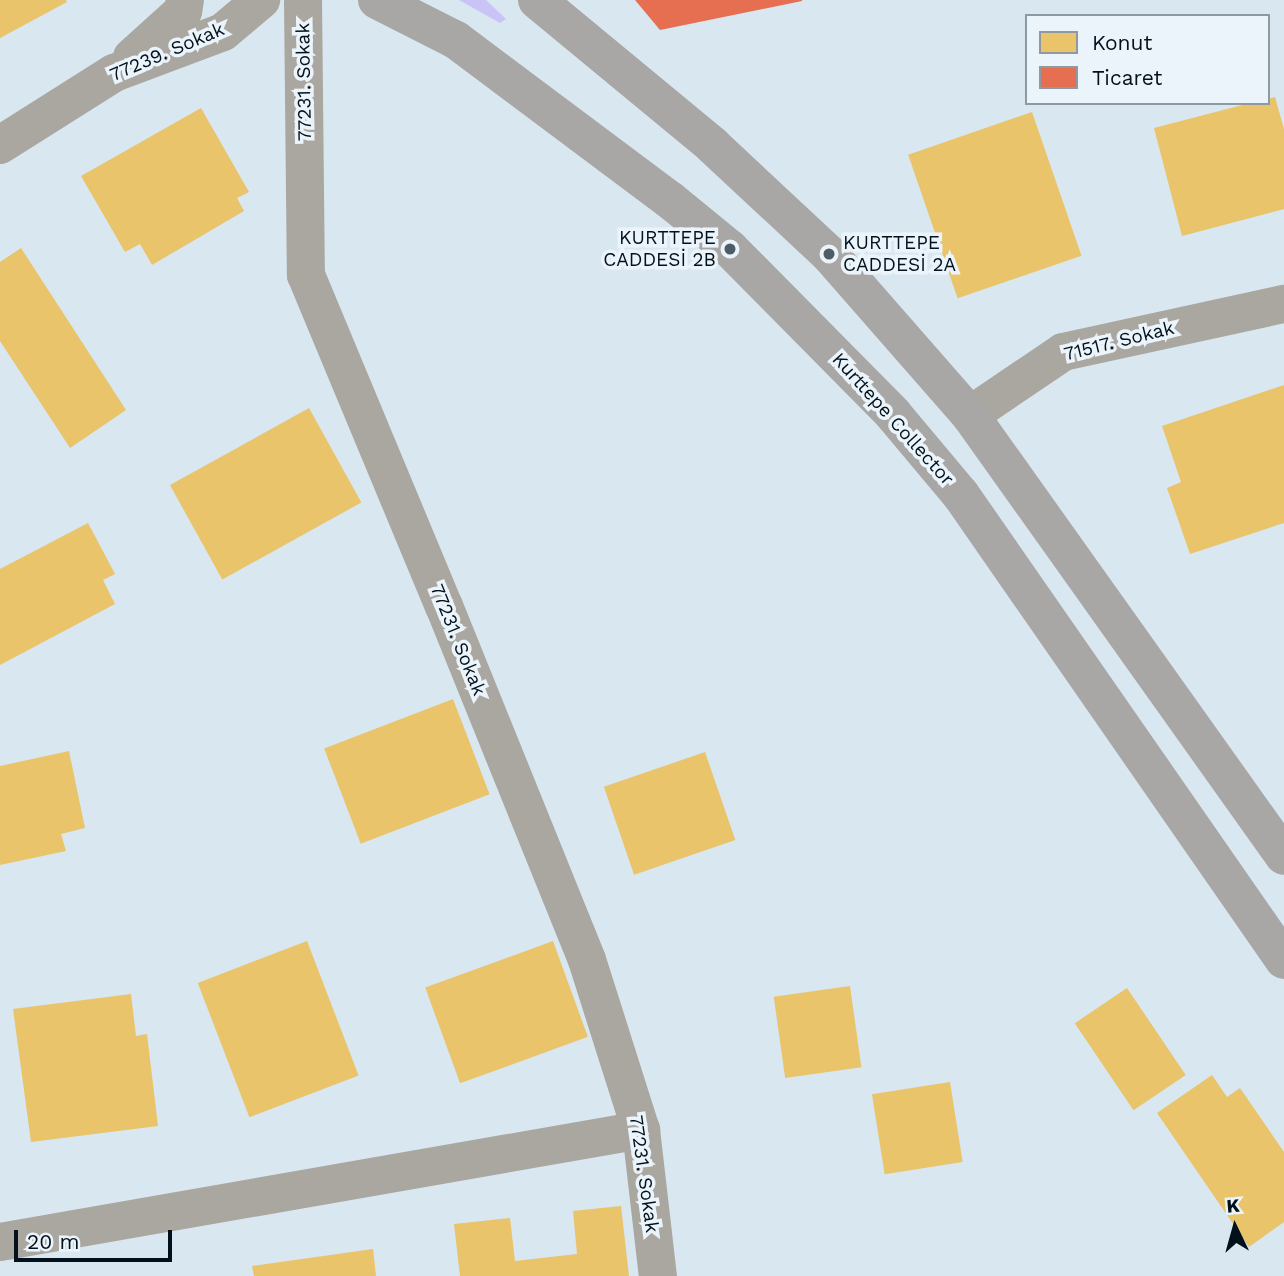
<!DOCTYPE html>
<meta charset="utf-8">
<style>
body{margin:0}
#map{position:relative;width:1284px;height:1276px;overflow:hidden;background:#d8e7f0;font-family:"Work Sans",sans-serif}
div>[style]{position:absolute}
.green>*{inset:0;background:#cac4f6}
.homes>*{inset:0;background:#e9c46a;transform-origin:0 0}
.shops>*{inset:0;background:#e76f51}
.minor>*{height:38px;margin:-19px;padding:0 19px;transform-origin:19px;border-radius:19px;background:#aaa6a0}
.major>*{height:38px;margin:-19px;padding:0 19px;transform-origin:19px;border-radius:19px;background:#a9a7a5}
.dots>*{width:19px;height:19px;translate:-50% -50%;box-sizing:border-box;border:4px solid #ebf4fa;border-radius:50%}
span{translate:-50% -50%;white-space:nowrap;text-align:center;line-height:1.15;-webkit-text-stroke:7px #ebf4fa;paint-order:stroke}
.street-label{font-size:19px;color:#02111b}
.poi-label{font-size:19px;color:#02111b}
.right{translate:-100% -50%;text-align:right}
.left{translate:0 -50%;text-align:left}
.legend{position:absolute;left:1025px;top:14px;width:245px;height:91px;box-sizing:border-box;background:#ebf4fa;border:2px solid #8e99a1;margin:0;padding:9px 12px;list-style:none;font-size:21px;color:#02111b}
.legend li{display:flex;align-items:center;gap:14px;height:35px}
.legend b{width:35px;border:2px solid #8e99a1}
.north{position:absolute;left:1200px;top:1192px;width:70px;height:70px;-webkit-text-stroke:5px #ebf4fa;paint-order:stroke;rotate:355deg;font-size:19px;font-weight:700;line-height:28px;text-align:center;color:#02111b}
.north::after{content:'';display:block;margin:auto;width:24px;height:32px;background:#02111b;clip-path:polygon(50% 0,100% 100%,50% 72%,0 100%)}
.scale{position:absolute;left:14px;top:1230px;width:158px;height:32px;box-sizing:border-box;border:4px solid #02111b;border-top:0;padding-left:9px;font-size:21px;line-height:24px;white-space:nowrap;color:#02111b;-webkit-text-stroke:5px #ebf4fa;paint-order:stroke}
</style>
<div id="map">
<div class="green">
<div style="clip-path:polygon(459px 0,486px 0,506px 19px,500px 23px)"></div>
</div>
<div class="homes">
<div style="clip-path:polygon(0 0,66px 0,67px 2px,0 38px)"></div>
<div style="clip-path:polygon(1275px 97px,1284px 129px,1284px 209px,1182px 236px,1154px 128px,1250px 103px,1268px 103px,1268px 99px)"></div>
<div style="clip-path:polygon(201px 108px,249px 192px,237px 198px,244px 211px,152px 265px,140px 244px,125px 252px,81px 176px)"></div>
<div style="left:1032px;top:112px;width:152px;height:131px;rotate:71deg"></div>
<div style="clip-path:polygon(21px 248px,126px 410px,70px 448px,0 341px,0 262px)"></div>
<div style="clip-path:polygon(1284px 385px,1284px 523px,1190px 554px,1167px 488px,1181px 482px,1162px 426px)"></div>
<div style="left:309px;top:408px;width:108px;height:159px;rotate:61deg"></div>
<div style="clip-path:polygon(88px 523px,115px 574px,103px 580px,115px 604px,0 665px,0 569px)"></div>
<div style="left:453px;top:699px;width:102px;height:138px;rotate:69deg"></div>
<div style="clip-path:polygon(69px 751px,85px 828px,61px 834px,66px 851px,0 865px,0 766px)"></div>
<div style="left:705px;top:752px;width:93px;height:107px;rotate:71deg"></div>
<div style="left:307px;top:941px;width:144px;height:117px;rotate:69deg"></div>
<div style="left:553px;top:941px;width:102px;height:136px;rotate:70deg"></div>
<div style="left:850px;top:986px;width:82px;height:77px;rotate:82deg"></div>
<div style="left:1127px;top:988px;width:105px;height:63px;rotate:56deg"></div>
<div style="clip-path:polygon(131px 994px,136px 1036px,147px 1034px,158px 1126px,31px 1142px,13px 1009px)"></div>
<div style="clip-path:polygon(1212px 1075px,1227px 1097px,1240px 1088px,1284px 1152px,1284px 1222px,1249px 1247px,1157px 1113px)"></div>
<div style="left:950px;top:1082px;width:81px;height:79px;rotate:81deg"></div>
<div style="clip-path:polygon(621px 1206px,629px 1276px,460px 1276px,454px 1224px,510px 1218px,515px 1261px,577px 1254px,573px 1211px)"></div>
<div style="clip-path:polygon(373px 1249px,376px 1276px,254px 1276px,252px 1266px)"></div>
</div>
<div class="shops">
<div style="clip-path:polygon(635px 0,802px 0,802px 1px,660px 30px)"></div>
</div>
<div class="minor">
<div style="left:303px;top:0;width:275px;rotate:89.4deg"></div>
<div style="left:306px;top:275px;width:359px;rotate:67.4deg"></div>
<div style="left:444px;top:606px;width:382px;rotate:68deg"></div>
<div style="left:587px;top:960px;width:178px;rotate:72.4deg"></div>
<div style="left:641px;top:1130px;width:147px;rotate:83.4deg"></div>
<div style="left:132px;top:57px;width:69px;rotate:-42deg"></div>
<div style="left:183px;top:11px;width:11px;rotate:-80deg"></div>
<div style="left:0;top:145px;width:135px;rotate:-32.3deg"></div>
<div style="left:114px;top:73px;width:116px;rotate:-20.6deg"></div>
<div style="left:223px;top:32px;width:50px;rotate:-40.1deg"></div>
<div style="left:970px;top:415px;width:112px;rotate:-34.1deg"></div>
<div style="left:1063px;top:352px;width:226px;rotate:-12.3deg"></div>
<div style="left:0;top:1242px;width:651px;rotate:-9.91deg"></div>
</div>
<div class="major">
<div style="left:377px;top:0;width:89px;rotate:26.9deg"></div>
<div style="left:456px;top:40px;width:267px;rotate:36.8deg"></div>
<div style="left:670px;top:200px;width:77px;rotate:39.2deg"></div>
<div style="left:730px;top:249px;width:232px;rotate:45.3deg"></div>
<div style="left:893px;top:414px;width:106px;rotate:50deg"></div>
<div style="left:961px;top:495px;width:566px;rotate:55.22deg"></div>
<div style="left:537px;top:0;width:227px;rotate:39.6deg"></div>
<div style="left:712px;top:145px;width:160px;rotate:43deg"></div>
<div style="left:829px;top:254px;width:214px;rotate:48.8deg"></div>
<div style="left:970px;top:415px;width:541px;rotate:54.55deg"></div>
</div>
<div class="dots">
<div style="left:730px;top:249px;background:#4d5c66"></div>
<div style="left:829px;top:254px;background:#4d5c66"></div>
</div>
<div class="street-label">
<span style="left:167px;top:52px;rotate:-23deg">77239. Sokak</span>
<span style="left:304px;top:82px;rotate:-91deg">77231. Sokak</span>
<span style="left:1119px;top:341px;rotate:-14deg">71517. Sokak</span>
<span style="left:893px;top:419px;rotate:48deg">Kurttepe Collector</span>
<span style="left:458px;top:640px;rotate:68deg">77231. Sokak</span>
<span style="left:644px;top:1174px;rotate:82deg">77231. Sokak</span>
</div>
<div class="poi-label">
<span class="right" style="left:716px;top:249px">KURTTEPE<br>CADDESİ 2B</span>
<span class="left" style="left:843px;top:254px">KURTTEPE<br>CADDESİ 2A</span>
</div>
<ul class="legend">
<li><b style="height:19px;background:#e9c46a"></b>Konut</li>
<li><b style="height:19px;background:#e76f51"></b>Ticaret</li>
</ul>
<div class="north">K</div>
<div class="scale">20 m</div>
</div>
